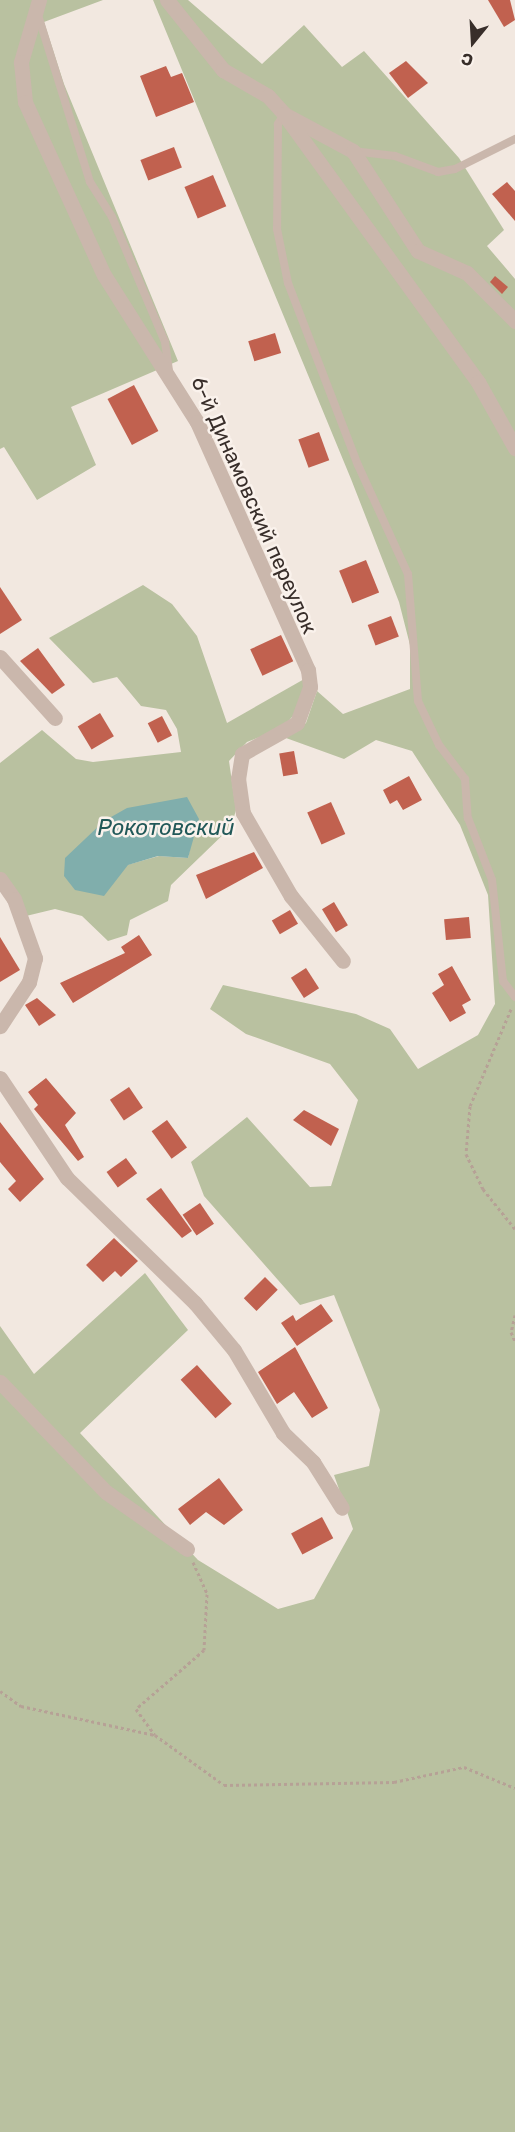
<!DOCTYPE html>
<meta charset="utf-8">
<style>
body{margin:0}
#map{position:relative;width:515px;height:2132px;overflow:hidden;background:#f2e8e0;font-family:Rubik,sans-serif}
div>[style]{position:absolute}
.green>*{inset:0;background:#b9c1a0}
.water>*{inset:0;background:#80aeac}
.building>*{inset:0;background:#c1614f;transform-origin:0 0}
.path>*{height:3px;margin-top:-1.5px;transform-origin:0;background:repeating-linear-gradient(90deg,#b6a196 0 3px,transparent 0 6px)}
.service>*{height:8px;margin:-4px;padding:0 4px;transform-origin:4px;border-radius:4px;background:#cab7ac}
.minor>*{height:15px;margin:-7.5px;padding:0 7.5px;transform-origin:7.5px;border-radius:7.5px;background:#cab7ac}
span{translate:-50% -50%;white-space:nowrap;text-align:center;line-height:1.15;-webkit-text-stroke:5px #faf2ec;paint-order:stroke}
.street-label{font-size:21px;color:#382e2a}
.water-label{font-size:22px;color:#215858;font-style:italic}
.north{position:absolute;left:443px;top:12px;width:60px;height:60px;-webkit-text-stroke:4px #faf2ec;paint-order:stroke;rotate:198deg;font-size:16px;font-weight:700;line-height:24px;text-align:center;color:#382e2a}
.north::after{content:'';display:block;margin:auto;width:21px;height:27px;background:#382e2a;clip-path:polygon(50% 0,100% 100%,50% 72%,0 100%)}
</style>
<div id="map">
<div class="green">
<div style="clip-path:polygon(0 0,103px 0,44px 22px,64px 84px,178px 361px,71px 407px,96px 465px,37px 500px,4px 447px,0 449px)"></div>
<div style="clip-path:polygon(153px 0,188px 0,262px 64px,304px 25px,342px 67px,364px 51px,459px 158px,504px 230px,487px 246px,515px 279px,515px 2132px,0 2132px,0 1326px,34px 1374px,145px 1273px,188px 1330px,80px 1433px,198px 1560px,278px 1609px,314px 1599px,353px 1529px,334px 1475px,369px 1466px,380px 1410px,334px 1295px,300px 1305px,204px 1196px,191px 1162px,247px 1117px,310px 1187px,331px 1186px,358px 1100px,330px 1064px,246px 1034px,210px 1009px,223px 985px,356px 1014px,390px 1029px,418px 1069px,478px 1035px,495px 1004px,488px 895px,460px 825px,412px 751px,376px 740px,344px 759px,286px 738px,306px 723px,317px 691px,343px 714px,410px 689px,410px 645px,399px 602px,351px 479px)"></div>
<div style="clip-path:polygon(evenodd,143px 585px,172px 604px,197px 636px,227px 723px,306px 678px,300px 707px,283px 728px,247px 742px,229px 761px,236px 810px,231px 827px,171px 885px,168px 901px,130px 920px,127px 935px,108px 941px,82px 916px,55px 909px,26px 916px,0 874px,0 763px,42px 730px,76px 759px,93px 762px,181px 752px,177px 729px,166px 710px,141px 706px,117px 677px,93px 683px,49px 638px,143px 585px,192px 839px,188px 858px,159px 856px,127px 865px,192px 839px)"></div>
</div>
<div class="water">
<div style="clip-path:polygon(187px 797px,199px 819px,188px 858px,158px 856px,128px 865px,104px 896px,75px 890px,64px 876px,65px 858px,104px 821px,127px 808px)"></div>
</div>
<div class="building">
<div style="clip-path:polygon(488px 0,510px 0,515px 20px,504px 27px)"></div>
<div style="clip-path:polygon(406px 61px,428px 83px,408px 98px,389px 73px)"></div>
<div style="clip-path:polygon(166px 66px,171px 77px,182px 73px,194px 102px,156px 117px,140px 76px)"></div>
<div style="left:174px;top:147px;width:22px;height:36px;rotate:69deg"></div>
<div style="left:213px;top:175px;width:34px;height:31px;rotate:67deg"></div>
<div style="clip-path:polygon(507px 182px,515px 191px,515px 221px,492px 194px)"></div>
<div style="clip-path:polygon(495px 276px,508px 287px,502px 294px,490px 282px)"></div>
<div style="left:275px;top:333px;width:21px;height:28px;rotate:73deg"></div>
<div style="left:134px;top:385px;width:52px;height:30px;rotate:62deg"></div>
<div style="left:319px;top:432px;width:30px;height:22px;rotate:70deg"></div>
<div style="left:366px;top:560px;width:35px;height:29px;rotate:68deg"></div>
<div style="clip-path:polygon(0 587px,22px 620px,0 634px)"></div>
<div style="left:391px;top:616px;width:22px;height:25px;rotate:69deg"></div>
<div style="left:281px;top:635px;width:29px;height:34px;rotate:65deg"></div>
<div style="clip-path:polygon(38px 648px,65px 685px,52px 694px,20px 661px)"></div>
<div style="left:100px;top:713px;width:27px;height:26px;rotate:59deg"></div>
<div style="left:162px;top:716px;width:22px;height:16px;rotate:63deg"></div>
<div style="left:294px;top:751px;width:23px;height:15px;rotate:80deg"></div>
<div style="clip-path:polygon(409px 776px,422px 800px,403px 810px,397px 800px,390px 804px,383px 790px)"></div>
<div style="left:331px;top:802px;width:35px;height:26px;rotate:66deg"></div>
<div style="clip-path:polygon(254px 852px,263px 868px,206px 899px,196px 875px)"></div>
<div style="left:334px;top:902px;width:27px;height:14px;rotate:59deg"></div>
<div style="left:290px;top:910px;width:16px;height:21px;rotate:60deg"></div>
<div style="left:469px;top:917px;width:21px;height:25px;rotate:85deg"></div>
<div style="clip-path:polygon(139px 935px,152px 955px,73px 1003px,60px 983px,125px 953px,121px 947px)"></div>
<div style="clip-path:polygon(0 937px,20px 970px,0 982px)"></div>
<div style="clip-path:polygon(452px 966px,471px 1000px,462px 1005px,466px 1013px,450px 1022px,432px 993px,444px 985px,438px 974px)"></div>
<div style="left:306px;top:968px;width:24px;height:18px;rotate:57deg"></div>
<div style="clip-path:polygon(37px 998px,56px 1015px,39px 1026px,25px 1005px)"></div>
<div style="clip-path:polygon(46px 1078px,76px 1113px,65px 1125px,84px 1157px,78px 1161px,34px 1109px,38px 1105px,28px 1092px)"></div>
<div style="left:129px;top:1087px;width:25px;height:23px;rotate:56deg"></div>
<div style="clip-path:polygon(304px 1110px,339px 1129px,331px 1146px,293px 1120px)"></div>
<div style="left:167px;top:1120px;width:34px;height:19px;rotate:54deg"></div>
<div style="clip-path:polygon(0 1122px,44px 1179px,20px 1202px,8px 1189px,16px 1181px,0 1162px)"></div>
<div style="left:126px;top:1158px;width:19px;height:24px;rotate:54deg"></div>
<div style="clip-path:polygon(161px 1188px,192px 1231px,182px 1238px,146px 1199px)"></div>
<div style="left:200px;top:1203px;width:25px;height:21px;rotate:56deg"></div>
<div style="clip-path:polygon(114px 1238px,138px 1261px,121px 1277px,115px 1271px,103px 1282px,86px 1265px)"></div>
<div style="left:265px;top:1277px;width:18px;height:30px;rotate:45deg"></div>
<div style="clip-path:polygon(321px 1304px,333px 1321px,297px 1346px,281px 1323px,293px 1315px,296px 1321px)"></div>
<div style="clip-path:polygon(295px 1347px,328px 1408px,312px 1418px,294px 1392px,277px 1404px,258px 1372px)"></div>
<div style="left:197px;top:1365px;width:52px;height:22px;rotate:48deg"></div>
<div style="clip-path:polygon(219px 1478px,243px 1510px,224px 1525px,206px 1512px,190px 1525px,178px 1509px)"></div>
<div style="left:322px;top:1517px;width:24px;height:35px;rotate:62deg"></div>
</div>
<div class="path">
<div style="left:511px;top:1009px;width:105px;rotate:112.9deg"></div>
<div style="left:470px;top:1106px;width:48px;rotate:94.8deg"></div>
<div style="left:466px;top:1154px;width:39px;rotate:64deg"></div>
<div style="left:483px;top:1189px;width:51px;rotate:51.3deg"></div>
<div style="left:515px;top:1315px;width:17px;rotate:103deg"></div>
<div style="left:511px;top:1332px;width:10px;rotate:66deg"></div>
<div style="left:193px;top:1562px;width:35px;rotate:66deg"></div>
<div style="left:207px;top:1594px;width:56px;rotate:93.1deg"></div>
<div style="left:204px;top:1650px;width:90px;rotate:139.1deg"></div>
<div style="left:136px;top:1709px;width:32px;rotate:54deg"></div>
<div style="left:155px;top:1735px;width:85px;rotate:35.9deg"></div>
<div style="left:224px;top:1785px;width:170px;rotate:-1deg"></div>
<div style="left:394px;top:1782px;width:72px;rotate:-12.1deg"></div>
<div style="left:464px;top:1767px;width:55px;rotate:22.4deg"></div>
<div style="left:0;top:1691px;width:26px;rotate:36deg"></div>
<div style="left:21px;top:1706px;width:137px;rotate:12.2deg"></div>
</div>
<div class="service">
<div style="left:38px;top:15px;width:175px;rotate:72.7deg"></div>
<div style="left:90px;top:182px;width:41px;rotate:57.8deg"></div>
<div style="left:112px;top:217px;width:136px;rotate:67deg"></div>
<div style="left:165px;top:342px;width:28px;rotate:82deg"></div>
<div style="left:284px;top:114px;width:12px;rotate:121deg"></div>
<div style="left:278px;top:124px;width:105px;rotate:90.5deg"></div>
<div style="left:277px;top:229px;width:55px;rotate:78.5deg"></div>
<div style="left:288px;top:283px;width:195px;rotate:69deg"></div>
<div style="left:358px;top:465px;width:120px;rotate:65.4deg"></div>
<div style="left:408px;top:574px;width:127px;rotate:85.5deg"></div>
<div style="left:418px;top:701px;width:49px;rotate:64.5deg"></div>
<div style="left:439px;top:745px;width:43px;rotate:52.6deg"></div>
<div style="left:465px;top:779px;width:39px;rotate:86deg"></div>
<div style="left:468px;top:818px;width:66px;rotate:68.8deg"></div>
<div style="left:492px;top:880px;width:102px;rotate:83.8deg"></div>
<div style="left:503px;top:981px;width:20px;rotate:53deg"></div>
<div style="left:353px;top:151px;width:42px;rotate:6.8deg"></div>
<div style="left:395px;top:156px;width:46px;rotate:20.4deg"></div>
<div style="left:438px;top:172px;width:17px;rotate:-10deg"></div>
<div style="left:455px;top:169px;width:67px;rotate:-26.6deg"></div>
</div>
<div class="minor">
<div style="left:39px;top:0;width:65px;rotate:106.2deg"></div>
<div style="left:21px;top:62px;width:40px;rotate:84.3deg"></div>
<div style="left:25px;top:102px;width:190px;rotate:65.5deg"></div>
<div style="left:104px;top:275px;width:174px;rotate:57.7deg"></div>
<div style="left:197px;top:422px;width:272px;rotate:65.9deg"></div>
<div style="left:308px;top:670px;width:17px;rotate:83deg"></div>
<div style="left:310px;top:687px;width:38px;rotate:110deg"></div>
<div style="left:297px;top:723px;width:63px;rotate:150.6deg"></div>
<div style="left:242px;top:754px;width:24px;rotate:99deg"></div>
<div style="left:238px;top:778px;width:35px;rotate:82deg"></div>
<div style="left:243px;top:813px;width:96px;rotate:60deg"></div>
<div style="left:291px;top:896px;width:83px;rotate:51.3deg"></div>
<div style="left:167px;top:0;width:90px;rotate:51.3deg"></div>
<div style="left:223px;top:70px;width:52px;rotate:30deg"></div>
<div style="left:268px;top:96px;width:24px;rotate:48deg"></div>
<div style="left:284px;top:114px;width:78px;rotate:28.2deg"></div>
<div style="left:353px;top:151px;width:119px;rotate:57deg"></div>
<div style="left:418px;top:251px;width:54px;rotate:24.2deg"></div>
<div style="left:467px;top:273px;width:68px;rotate:45deg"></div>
<div style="left:284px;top:114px;width:331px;rotate:54.1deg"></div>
<div style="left:478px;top:382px;width:76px;rotate:60.7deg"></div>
<div style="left:0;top:657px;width:82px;rotate:48deg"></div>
<div style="left:0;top:879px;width:24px;rotate:55deg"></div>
<div style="left:14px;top:899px;width:63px;rotate:70.4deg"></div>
<div style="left:35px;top:958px;width:25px;rotate:104deg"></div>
<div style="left:29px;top:982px;width:53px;rotate:123.4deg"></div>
<div style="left:0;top:1078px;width:120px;rotate:56.2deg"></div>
<div style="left:67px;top:1178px;width:179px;rotate:44.3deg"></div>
<div style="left:195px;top:1303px;width:61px;rotate:50.3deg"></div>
<div style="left:234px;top:1350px;width:96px;rotate:59.4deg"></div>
<div style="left:283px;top:1433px;width:42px;rotate:44deg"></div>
<div style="left:313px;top:1462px;width:54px;rotate:57.8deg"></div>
<div style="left:0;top:1382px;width:153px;rotate:46.1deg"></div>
<div style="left:106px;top:1492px;width:99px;rotate:35.1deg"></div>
</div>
<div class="street-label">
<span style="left:254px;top:505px;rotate:66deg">6-й Динамовский переулок</span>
</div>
<div class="water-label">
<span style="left:166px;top:828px">Рокотовский</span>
</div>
<div class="north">С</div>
</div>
